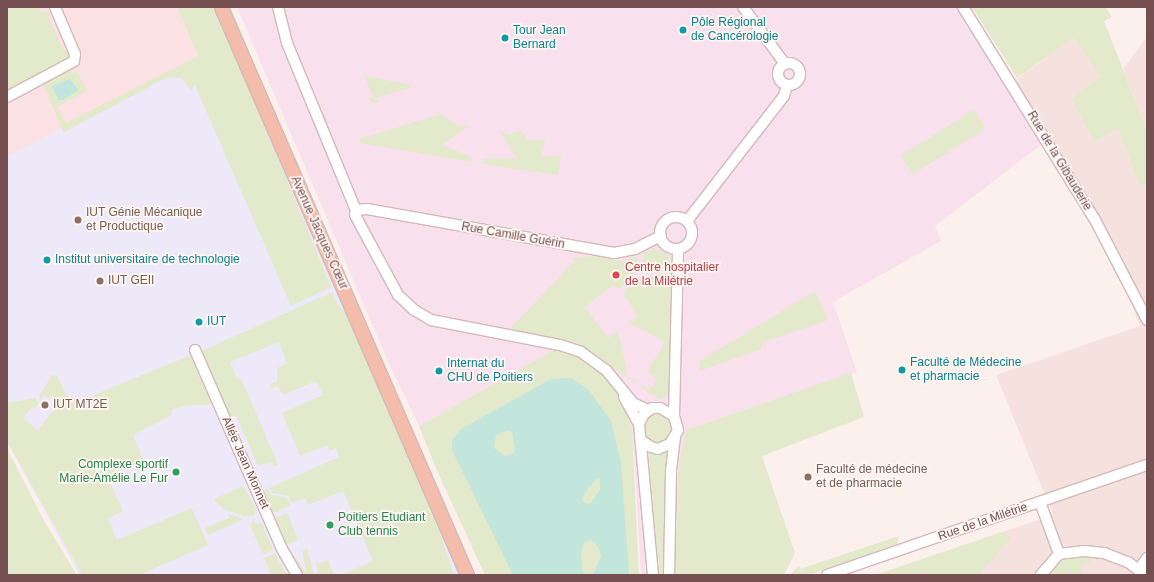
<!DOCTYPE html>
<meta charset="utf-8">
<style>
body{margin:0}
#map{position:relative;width:1154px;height:582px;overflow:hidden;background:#fcf0ed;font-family:Helvetica,sans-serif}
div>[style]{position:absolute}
.residential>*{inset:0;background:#f5e2de}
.commercial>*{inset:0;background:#fbe1e4}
.education>*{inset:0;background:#ede9f8}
.medical>*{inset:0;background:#f9e0ed}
.green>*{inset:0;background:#e3e9cb;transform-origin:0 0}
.round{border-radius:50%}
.water>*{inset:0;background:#c2e5dc}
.roads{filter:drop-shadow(1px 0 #d3b9b8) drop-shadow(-1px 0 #d3b9b8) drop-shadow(0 1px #d3b9b8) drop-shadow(0 -1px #d3b9b8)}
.minor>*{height:10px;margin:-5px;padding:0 5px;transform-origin:5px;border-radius:5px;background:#fff}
.minor>.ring{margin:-5px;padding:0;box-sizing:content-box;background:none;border:10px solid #fff;border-radius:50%}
.major>*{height:13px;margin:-6.5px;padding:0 6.5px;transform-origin:6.5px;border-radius:6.5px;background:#f4bdab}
.dots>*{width:11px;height:11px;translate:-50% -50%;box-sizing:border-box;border:2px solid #fef6f3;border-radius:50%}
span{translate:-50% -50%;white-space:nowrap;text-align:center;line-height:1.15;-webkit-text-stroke:3.5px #fef6f3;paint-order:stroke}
.culture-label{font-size:12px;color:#0d838f}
.left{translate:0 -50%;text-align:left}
.street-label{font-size:12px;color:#765051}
.education-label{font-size:12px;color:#785e54}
.health-label{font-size:12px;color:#be3a42}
.leisure-label{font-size:12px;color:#27864d}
.right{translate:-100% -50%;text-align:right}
.frame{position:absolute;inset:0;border:8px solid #765051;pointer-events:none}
</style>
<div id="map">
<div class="residential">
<div style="clip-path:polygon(1147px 37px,1147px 131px,1123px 69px)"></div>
<div style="clip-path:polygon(1073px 38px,1100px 77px,1071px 98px,1118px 129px,1140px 187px,1147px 183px,1147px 575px,875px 575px,1053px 515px,996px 375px,1140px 326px,1129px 296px,1090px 220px,1007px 86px)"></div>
</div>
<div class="commercial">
<div style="clip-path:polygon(7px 7px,177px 7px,198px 56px,7px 157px)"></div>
</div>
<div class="education">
<div style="clip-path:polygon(233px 47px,338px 284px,459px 575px,79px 575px,7px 442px,7px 157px,198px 56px)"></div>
</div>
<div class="medical">
<div style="clip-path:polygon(237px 7px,958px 7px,1041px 145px,935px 226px,941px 241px,833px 302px,857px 372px,691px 428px,692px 575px,641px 575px,634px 454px,625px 404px,559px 347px,419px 426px,389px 364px)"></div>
</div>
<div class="green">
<div style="clip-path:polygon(7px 7px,38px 7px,41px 12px,49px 12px,51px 14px,48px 16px,64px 51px,67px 50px,69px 55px,68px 59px,7px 94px)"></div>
<div style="clip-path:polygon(177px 7px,216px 7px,331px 287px,291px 306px,195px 85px,191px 90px,181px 78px,166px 78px,64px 132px,42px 83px,70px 69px,73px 74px,77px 71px,87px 91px,57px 107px,66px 123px,198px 56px)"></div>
<div style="clip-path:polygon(972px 7px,1105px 7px,1112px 17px,1104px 21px,1147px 131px,1147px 183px,1140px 187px,1118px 129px,1094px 141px,1071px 98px,1100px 77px,1073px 38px,1017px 78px)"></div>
<div style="clip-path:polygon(365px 77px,366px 76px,411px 85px,410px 88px,375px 98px,379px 102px,373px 103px,368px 99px,373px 97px)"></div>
<div style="left:974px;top:110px;width:22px;height:86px;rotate:58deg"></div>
<div style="clip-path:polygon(441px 114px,456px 125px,469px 126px,442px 145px,472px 157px,471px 162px,361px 143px,359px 139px)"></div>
<div style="clip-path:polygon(499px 130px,509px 135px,520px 131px,525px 134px,525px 140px,545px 140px,542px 156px,561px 157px,558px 175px,483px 164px,484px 159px,517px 158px)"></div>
<div style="clip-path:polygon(654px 248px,669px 255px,669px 260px,673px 263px,654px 273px,642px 273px,643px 253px)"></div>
<div style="clip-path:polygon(596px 256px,620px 261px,638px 256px,636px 272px,620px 289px,614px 285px,585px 307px,608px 338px,618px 331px,627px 371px,626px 376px,635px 380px,637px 384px,578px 345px,578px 343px,510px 329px,574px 262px,573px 258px)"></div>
<div style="clip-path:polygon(673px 267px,670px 390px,665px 397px,659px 399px,641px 388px,642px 384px,648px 390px,655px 385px,656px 378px,649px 373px,650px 364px,657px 357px,665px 342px,629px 323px,638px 315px,623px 294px,637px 278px,655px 277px)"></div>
<div style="clip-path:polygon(815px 291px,828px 320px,761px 343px,762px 349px,699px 371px,700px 361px)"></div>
<div style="clip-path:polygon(332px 292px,338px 304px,352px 321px,432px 508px,454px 575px,340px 575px,373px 561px,343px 491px,308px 505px,305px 498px,292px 503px,288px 496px,273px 493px,269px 488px,339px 457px,336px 448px,330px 451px,327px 445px,300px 456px,282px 413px,323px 395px,316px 381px,283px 395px,278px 386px,270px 389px,270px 384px,277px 381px,277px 368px,287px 363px,279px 342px,230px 362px,236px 377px,242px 380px,278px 465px,274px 467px,272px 462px,258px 466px,236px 415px,228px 418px,202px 351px)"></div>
<div style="clip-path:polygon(559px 347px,576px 352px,598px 366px,618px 390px,625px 404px,632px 431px,639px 575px,485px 575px,438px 473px,419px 426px)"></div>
<div style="clip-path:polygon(191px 355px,212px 404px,182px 406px,172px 410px,172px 415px,133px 435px,144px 461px,107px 476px,123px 511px,108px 519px,117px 540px,192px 508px,208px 545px,140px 575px,82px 575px,7px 441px,7px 403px,36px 398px,38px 403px,35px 409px,32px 407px,23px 418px,38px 430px,60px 402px,52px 395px,49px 399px,44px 395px,40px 401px,39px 397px,52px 375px,57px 376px,66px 395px,82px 400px)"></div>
<div style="clip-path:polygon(851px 373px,864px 417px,762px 456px,795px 553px,784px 575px,675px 575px,678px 471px,686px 430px)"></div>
<div class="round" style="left:644px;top:414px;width:28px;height:28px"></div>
<div style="clip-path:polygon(7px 448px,44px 521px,77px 575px,7px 575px)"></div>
<div style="clip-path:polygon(645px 450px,658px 454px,671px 451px,665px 575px,659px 575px,652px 493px)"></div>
<div style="clip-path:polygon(243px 486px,256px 508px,255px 515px,246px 517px,224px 509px,215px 501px,214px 499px)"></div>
<div style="clip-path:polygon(267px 489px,272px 495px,285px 497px,291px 505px,272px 514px,260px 492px)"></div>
<div style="left:287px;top:513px;width:29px;height:16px;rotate:68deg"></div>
<div style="clip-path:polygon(228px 514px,244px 519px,208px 535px,205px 528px,229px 518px)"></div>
<div style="clip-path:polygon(254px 519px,256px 524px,261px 522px,273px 549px,264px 555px,252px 531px,250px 525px)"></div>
<div style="clip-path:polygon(1003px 532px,1011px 538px,979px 575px,875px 575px)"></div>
<div style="clip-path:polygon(899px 536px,897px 544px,809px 575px,790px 575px,799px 565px,800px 569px)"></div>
<div style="clip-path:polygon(288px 547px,304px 570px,306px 569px,302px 550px,307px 548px,314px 575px,300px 575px)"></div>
<div style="clip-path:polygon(275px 553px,282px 567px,287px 575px,271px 575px,264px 558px)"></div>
<div style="clip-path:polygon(1076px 556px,1096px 557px,1092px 561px,1081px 565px,1081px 575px,1051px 573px,1059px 563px)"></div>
<div style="clip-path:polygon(328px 560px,334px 575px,318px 575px,316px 561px,319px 564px)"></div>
</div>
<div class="water">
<div style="clip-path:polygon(70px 79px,78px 90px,63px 100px,58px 100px,52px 86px)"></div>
<div style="clip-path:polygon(evenodd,571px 378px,588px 389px,611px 421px,621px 463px,629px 575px,593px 575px,601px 556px,598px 546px,591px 540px,584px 543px,581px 552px,582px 571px,587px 575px,513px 575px,452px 450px,452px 440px,461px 429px,551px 379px,571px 378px,508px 430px,512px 432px,515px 447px,514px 453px,505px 456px,494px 448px,496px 435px,508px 430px,571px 378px,597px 478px,600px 479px,600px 490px,590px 504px,585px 503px,582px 500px,585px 493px,597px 478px)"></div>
</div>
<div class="roads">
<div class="minor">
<div style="left:278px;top:7px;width:37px;rotate:76deg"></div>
<div style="left:287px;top:43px;width:181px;rotate:67.6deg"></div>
<div style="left:356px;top:210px;width:5px;rotate:101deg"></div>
<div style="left:355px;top:215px;width:91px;rotate:61.7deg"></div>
<div style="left:398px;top:295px;width:22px;rotate:43deg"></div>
<div style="left:414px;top:310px;width:20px;rotate:30deg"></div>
<div style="left:431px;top:320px;width:131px;rotate:11deg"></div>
<div style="left:560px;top:345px;width:22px;rotate:18deg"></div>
<div style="left:581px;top:352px;width:31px;rotate:36deg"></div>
<div style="left:606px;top:370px;width:43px;rotate:50.7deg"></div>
<div style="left:633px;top:403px;width:17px;rotate:25deg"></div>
<div style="left:743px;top:7px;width:71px;rotate:53.6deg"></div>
<div style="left:963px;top:7px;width:248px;rotate:58.2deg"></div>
<div style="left:1094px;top:218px;width:115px;rotate:62.5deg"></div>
<div class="ring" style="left:778px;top:63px;width:12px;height:12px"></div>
<div style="left:7px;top:97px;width:76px;rotate:-28.2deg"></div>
<div style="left:74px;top:61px;width:7px;rotate:-82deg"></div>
<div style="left:75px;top:54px;width:51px;rotate:-113.1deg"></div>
<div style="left:356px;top:210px;width:11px;rotate:-5deg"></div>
<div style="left:367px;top:209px;width:251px;rotate:10.1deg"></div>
<div style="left:614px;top:253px;width:21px;rotate:-11deg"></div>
<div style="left:635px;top:249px;width:29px;rotate:-27deg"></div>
<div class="ring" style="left:660px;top:217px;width:22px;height:22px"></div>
<div style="left:687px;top:221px;width:158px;rotate:-52.2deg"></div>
<div style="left:784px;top:96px;width:11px;rotate:-75deg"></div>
<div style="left:195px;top:350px;width:217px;rotate:66.4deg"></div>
<div style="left:282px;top:549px;width:30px;rotate:60deg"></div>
<div style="left:624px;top:397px;width:31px;rotate:61deg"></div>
<div style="left:674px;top:416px;width:167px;rotate:-88.6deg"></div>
<div style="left:641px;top:440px;width:12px;rotate:35deg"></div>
<div style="left:651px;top:447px;width:7px;rotate:16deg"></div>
<div style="left:658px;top:449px;width:13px;rotate:-23deg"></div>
<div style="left:670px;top:444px;width:16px;rotate:-60deg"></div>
<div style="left:678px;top:430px;width:15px;rotate:-106deg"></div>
<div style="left:674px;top:416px;width:16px;rotate:-150deg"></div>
<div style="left:660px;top:408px;width:8px;rotate:180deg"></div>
<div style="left:652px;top:408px;width:10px;rotate:143deg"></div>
<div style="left:644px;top:414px;width:11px;rotate:117deg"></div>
<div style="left:639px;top:424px;width:152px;rotate:84.7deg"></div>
<div style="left:1040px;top:502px;width:55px;rotate:69.9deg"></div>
<div style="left:1059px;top:554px;width:28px;rotate:131deg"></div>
<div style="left:1059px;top:554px;width:25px;rotate:-7deg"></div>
<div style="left:1084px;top:551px;width:20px;rotate:6deg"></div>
<div style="left:1104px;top:553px;width:26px;rotate:21deg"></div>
<div style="left:1128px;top:562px;width:21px;rotate:37deg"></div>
<div style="left:1139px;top:569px;width:14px;rotate:-54deg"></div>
<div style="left:669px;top:575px;width:105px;rotate:-88.9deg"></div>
<div style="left:671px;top:470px;width:32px;rotate:-83deg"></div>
<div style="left:827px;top:575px;width:338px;rotate:-19deg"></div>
</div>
<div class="major">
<div style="left:221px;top:7px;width:619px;rotate:66.58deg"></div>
</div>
</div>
<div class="dots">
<div style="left:683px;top:30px;background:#0f9aa8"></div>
<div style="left:505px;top:38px;background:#0f9aa8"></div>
<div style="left:78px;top:220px;background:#8d6e63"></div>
<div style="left:47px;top:260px;background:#0f9aa8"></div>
<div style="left:616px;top:275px;background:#e0444e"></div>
<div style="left:100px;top:281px;background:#8d6e63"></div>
<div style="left:199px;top:322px;background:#0f9aa8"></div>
<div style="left:902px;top:370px;background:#0f9aa8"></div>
<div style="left:439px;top:371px;background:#0f9aa8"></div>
<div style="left:45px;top:405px;background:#8d6e63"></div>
<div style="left:176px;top:472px;background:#2e9e5b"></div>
<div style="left:808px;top:477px;background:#8d6e63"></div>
<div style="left:330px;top:525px;background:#2e9e5b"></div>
</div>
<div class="culture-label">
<span class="left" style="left:691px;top:30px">Pôle Régional<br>de Cancérologie</span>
<span class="left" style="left:513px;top:38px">Tour Jean<br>Bernard</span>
<span class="left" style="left:55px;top:260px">Institut universitaire de technologie</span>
<span class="left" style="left:207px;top:322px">IUT</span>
<span class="left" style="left:910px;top:370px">Faculté de Médecine<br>et pharmacie</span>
<span class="left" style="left:447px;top:371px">Internat du<br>CHU de Poitiers</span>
</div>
<div class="street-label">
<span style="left:1059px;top:161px;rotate:59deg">Rue de la Gibauderie</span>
<span style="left:319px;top:233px;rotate:66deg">Avenue Jacques Cœur</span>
<span style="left:513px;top:236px;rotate:10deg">Rue Camille Guérin</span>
<span style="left:245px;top:463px;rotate:66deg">Allée Jean Monnet</span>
<span style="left:983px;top:522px;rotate:-19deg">Rue de la Milétrie</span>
</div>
<div class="education-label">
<span class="left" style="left:86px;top:220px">IUT Génie Mécanique<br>et Productique</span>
<span class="left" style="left:108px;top:281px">IUT GEII</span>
<span class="left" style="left:53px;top:405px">IUT MT2E</span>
<span class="left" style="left:816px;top:477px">Faculté de médecine<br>et de pharmacie</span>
</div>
<div class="health-label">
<span class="left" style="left:625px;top:275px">Centre hospitalier<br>de la Milétrie</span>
</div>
<div class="leisure-label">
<span class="right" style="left:168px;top:472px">Complexe sportif<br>Marie-Amélie Le Fur</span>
<span class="left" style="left:338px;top:525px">Poitiers Etudiant<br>Club tennis</span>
</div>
<div class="frame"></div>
</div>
